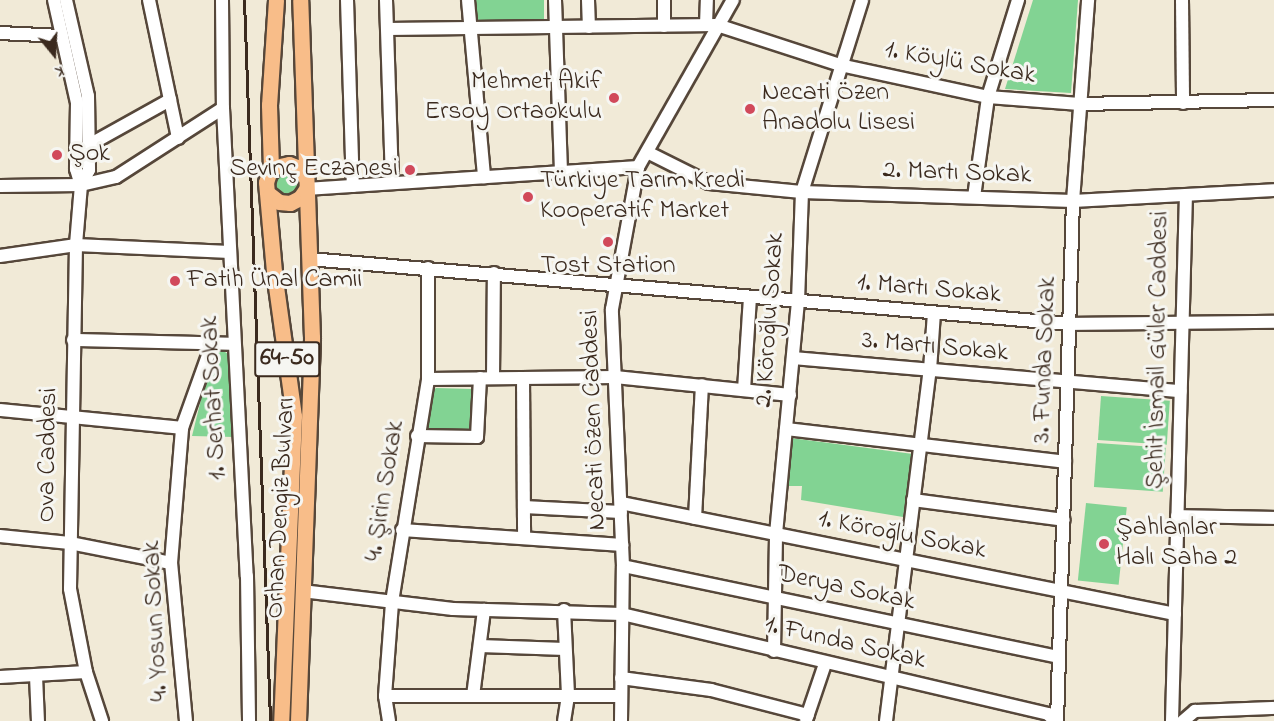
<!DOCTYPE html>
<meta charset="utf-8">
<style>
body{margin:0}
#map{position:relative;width:1274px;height:721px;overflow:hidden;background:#f1ead7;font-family:"Indie Flower",sans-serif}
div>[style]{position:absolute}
.green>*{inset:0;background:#82d393;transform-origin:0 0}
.roads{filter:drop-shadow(2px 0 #56473a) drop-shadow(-2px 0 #56473a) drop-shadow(0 2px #56473a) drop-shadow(0 -2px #56473a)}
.minor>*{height:12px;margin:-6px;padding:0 6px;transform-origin:6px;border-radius:6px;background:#fff}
.major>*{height:15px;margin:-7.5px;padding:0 7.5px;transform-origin:7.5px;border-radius:7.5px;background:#f8bd89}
.rail>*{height:3px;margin:-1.5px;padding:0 1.5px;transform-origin:1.5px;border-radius:1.5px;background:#3b2a1e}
.dots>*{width:16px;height:16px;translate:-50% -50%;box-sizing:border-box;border:3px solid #f6f6f2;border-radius:50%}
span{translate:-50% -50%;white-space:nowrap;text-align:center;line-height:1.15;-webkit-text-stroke:6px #f6f6f2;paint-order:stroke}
.shield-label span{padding:2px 4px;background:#f6f6f2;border:2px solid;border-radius:4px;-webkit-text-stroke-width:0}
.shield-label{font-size:24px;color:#3b2a1e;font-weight:700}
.street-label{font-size:26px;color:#3b2a1e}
.poi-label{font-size:26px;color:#3b2a1e}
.right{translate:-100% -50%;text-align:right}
.left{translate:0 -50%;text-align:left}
.north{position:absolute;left:24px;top:24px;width:60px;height:60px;-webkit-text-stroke:4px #f6f6f2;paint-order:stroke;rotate:162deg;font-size:16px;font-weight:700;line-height:24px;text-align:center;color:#3b2a1e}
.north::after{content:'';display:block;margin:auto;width:21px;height:27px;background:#3b2a1e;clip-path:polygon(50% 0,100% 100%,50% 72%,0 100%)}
</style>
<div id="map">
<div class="green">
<div style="left:473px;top:0;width:71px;height:23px"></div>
<div style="clip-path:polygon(1033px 0,1078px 0,1071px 93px,1005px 89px)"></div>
<div style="clip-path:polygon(287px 169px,301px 180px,297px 193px,284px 197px,274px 189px,273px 180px)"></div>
<div style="clip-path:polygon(222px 350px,228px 354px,234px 437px,192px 436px,213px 351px)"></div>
<div style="clip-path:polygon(436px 388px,472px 389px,469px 432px,425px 432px,430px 393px)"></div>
<div style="left:1101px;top:396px;width:69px;height:44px;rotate:4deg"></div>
<div style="clip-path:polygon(791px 438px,913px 454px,903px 517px,801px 500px,802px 486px,788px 486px)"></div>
<div style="left:1097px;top:443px;width:69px;height:44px;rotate:4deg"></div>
<div style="left:1086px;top:503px;width:41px;height:78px;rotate:6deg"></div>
</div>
<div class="roads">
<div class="minor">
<div style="left:54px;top:0;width:106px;rotate:77.4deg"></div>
<div style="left:77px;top:103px;width:66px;rotate:90.9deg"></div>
<div style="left:76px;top:169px;width:17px;rotate:73deg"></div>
<div style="left:66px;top:0;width:98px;rotate:77.1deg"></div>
<div style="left:88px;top:96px;width:74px;rotate:89.2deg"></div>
<div style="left:89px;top:170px;width:17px;rotate:118deg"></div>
<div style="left:81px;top:185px;width:60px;rotate:94.8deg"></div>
<div style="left:76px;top:245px;width:344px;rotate:91deg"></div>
<div style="left:70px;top:589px;width:85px;rotate:79.1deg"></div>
<div style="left:86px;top:672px;width:52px;rotate:71.9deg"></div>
<div style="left:149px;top:0;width:141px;rotate:78.1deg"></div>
<div style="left:222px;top:0;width:108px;rotate:89.5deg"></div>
<div style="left:223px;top:108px;width:469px;rotate:87.1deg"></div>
<div style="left:247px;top:576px;width:145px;rotate:89.2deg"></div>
<div style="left:347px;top:0;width:186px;rotate:88.2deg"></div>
<div style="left:386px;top:0;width:183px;rotate:88.1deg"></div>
<div style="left:468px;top:0;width:178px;rotate:84.8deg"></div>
<div style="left:555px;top:0;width:172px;rotate:88deg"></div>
<div style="left:588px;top:0;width:27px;rotate:88deg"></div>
<div style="left:664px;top:0;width:26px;rotate:90deg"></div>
<div style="left:1182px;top:0;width:103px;rotate:89.4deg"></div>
<div style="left:706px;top:25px;width:25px;rotate:-88deg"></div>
<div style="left:387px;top:29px;width:330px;rotate:-0.7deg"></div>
<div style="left:717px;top:25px;width:129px;rotate:18deg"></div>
<div style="left:840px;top:65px;width:151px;rotate:12.2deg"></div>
<div style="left:988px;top:97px;width:92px;rotate:4.4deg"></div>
<div style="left:1080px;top:104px;width:194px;rotate:-1.2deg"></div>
<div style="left:0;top:33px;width:62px;rotate:2.8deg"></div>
<div style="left:89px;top:145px;width:93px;rotate:-29.1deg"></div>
<div style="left:647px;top:152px;width:69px;rotate:26.6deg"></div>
<div style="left:709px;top:183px;width:93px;rotate:5.5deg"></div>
<div style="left:802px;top:192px;width:271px;rotate:1.9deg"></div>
<div style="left:1073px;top:201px;width:201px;rotate:-3.1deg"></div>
<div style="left:0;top:186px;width:81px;rotate:-0.7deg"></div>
<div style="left:81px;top:185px;width:36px;rotate:-13deg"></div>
<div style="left:116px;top:177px;width:127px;rotate:-32.8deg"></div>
<div style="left:306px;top:189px;width:333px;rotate:-3.8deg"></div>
<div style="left:974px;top:197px;width:101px;rotate:-82deg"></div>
<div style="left:988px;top:97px;width:102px;rotate:-72.8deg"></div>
<div style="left:0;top:256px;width:77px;rotate:-8.2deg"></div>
<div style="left:76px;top:245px;width:154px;rotate:2.6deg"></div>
<div style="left:309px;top:259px;width:764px;rotate:4.88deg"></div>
<div style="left:1070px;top:324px;width:204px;rotate:-0.6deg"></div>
<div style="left:73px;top:340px;width:161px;rotate:1.4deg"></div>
<div style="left:793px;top:358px;width:389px;rotate:4.9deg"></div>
<div style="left:493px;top:378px;width:105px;rotate:-89.5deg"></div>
<div style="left:523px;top:378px;width:160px;rotate:89.6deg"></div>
<div style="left:428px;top:379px;width:187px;rotate:-0.6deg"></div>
<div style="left:615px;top:377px;width:176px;rotate:5.9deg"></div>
<div style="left:744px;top:390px;width:93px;rotate:-86.3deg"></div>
<div style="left:0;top:410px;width:183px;rotate:5.6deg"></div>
<div style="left:786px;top:429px;width:281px;rotate:6.7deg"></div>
<div style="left:417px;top:436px;width:60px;rotate:1deg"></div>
<div style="left:477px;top:437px;width:59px;rotate:-87.1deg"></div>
<div style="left:913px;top:500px;width:152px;rotate:7.5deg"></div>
<div style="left:621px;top:503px;width:565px;rotate:11.33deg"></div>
<div style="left:524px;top:507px;width:97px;rotate:3deg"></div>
<div style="left:1177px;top:516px;width:97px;rotate:1.2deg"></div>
<div style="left:695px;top:518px;width:133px;rotate:-87deg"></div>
<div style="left:402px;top:530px;width:221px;rotate:3.9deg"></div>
<div style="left:0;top:536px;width:70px;rotate:5.7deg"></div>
<div style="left:70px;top:543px;width:103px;rotate:11.2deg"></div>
<div style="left:623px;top:566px;width:445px;rotate:11.8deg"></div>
<div style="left:302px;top:591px;width:152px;rotate:6.8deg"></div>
<div style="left:453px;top:609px;width:169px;rotate:1.7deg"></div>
<div style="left:622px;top:614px;width:438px;rotate:13.2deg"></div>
<div style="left:1048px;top:714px;width:10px;rotate:45deg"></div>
<div style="left:564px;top:610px;width:86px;rotate:87.3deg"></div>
<div style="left:568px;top:696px;width:25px;rotate:99deg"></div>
<div style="left:480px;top:646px;width:85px;rotate:2deg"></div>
<div style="left:774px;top:651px;width:117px;rotate:-89deg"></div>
<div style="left:776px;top:534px;width:234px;rotate:-84.6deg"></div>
<div style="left:798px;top:301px;width:109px;rotate:-87.9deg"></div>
<div style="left:802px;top:192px;width:201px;rotate:-72.6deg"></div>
<div style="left:36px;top:676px;width:45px;rotate:87.5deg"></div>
<div style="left:0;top:677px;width:86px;rotate:-3.3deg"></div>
<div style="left:621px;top:678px;width:91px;rotate:7.6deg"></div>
<div style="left:711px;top:690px;width:100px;rotate:14.5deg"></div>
<div style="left:385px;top:696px;width:236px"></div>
<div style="left:473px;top:696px;width:87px;rotate:-82.7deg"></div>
<div style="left:806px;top:720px;width:59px;rotate:-71.3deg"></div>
<div style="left:186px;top:721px;width:159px;rotate:-95.4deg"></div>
<div style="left:171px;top:563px;width:135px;rotate:-85.3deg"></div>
<div style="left:182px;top:428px;width:89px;rotate:-70.3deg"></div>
<div style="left:389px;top:721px;width:25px;rotate:-99deg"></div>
<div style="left:385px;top:696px;width:94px;rotate:-85.7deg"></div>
<div style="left:392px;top:602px;width:226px;rotate:-80.8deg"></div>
<div style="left:428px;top:379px;width:111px;rotate:-90deg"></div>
<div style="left:621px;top:721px;width:155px;rotate:-89.3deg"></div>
<div style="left:623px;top:566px;width:257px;rotate:-92.5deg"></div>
<div style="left:612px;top:309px;width:144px;rotate:-79.6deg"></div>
<div style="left:638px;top:167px;width:192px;rotate:-60.4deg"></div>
<div style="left:886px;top:721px;width:354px;rotate:-82.9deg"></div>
<div style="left:930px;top:370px;width:57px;rotate:-86deg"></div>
<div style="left:1057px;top:721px;width:520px;rotate:-88.24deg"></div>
<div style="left:1073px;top:201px;width:202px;rotate:-85.7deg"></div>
<div style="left:1172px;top:721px;width:526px;rotate:-88.48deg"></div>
<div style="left:1183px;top:721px;width:16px;rotate:-40deg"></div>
<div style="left:1195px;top:711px;width:79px;rotate:-2.2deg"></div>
</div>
<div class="major">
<div style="left:276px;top:0;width:105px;rotate:93.8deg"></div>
<div style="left:269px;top:105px;width:62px;rotate:88.2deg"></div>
<div style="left:271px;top:167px;width:16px;rotate:108deg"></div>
<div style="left:266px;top:182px;width:90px;rotate:84.9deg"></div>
<div style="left:274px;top:272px;width:145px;rotate:82.1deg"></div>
<div style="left:294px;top:416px;width:305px;rotate:92.4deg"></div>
<div style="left:269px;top:173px;width:8px;rotate:-45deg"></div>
<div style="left:275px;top:167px;width:14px;rotate:-12deg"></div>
<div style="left:289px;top:164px;width:9px;rotate:21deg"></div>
<div style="left:297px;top:167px;width:13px;rotate:51deg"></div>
<div style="left:270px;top:195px;width:11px;rotate:38deg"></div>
<div style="left:279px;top:202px;width:11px;rotate:5deg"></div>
<div style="left:290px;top:203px;width:11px;rotate:-27deg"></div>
<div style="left:300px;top:198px;width:11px;rotate:-56deg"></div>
<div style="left:298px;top:721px;width:384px;rotate:-87.9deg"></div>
<div style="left:312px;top:337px;width:337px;rotate:-92deg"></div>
</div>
</div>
<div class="rail">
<div style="left:244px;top:0;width:721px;rotate:87.93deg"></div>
</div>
<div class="dots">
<div style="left:614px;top:98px;background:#d1495b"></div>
<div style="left:750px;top:109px;background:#d1495b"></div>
<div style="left:57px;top:155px;background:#d1495b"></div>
<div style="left:410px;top:170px;background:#d1495b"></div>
<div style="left:528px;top:197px;background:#d1495b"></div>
<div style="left:608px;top:242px;background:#d1495b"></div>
<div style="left:175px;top:281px;background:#d1495b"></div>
<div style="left:1104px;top:544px;background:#d1495b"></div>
</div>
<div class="shield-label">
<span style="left:287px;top:359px">64-50</span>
</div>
<div class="street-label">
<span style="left:960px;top:64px;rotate:10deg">1. Köylü Sokak</span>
<span style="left:957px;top:174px;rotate:2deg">2. Martı Sokak</span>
<span style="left:929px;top:290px;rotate:5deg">1. Martı Sokak</span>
<span style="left:771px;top:320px;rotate:-86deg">2. Köroğlu Sokak</span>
<span style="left:935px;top:348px;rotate:5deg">3. Martı Sokak</span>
<span style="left:1159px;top:350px;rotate:-89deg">Şehit İsmail Güler Caddesi</span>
<span style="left:1046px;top:360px;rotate:-88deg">3. Funda Sokak</span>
<span style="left:215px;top:398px;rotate:-93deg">1. Serhat Sokak</span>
<span style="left:595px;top:420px;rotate:-92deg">Necati Özen Caddesi</span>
<span style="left:49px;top:455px;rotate:-89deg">Ova Caddesi</span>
<span style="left:386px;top:491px;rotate:-81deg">4. Şirin Sokak</span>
<span style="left:282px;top:508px;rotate:-87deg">Orhan Dengiz Bulvarı</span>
<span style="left:902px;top:536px;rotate:11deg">1. Köroğlu Sokak</span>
<span style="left:846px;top:589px;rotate:12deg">Derya Sokak</span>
<span style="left:157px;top:621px;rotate:-93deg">4. Yosun Sokak</span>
<span style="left:845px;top:644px;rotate:13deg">1. Funda Sokak</span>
</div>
<div class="poi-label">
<span class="right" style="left:602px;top:98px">Mehmet Akif<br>Ersoy Ortaokulu</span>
<span class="left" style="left:762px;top:109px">Necati Özen<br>Anadolu Lisesi</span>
<span class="left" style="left:69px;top:155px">Şok</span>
<span class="right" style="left:398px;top:170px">Sevinç Eczanesi</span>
<span class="left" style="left:540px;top:197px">Türkiye Tarım Kredi<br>Kooperatif Market</span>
<span style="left:608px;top:267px">Tost Station</span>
<span class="left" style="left:187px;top:281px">Fatih Ünal Camii</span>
<span class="left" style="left:1116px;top:544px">Şahlanlar<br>Halı Saha 2</span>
</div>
<div class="north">K</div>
</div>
